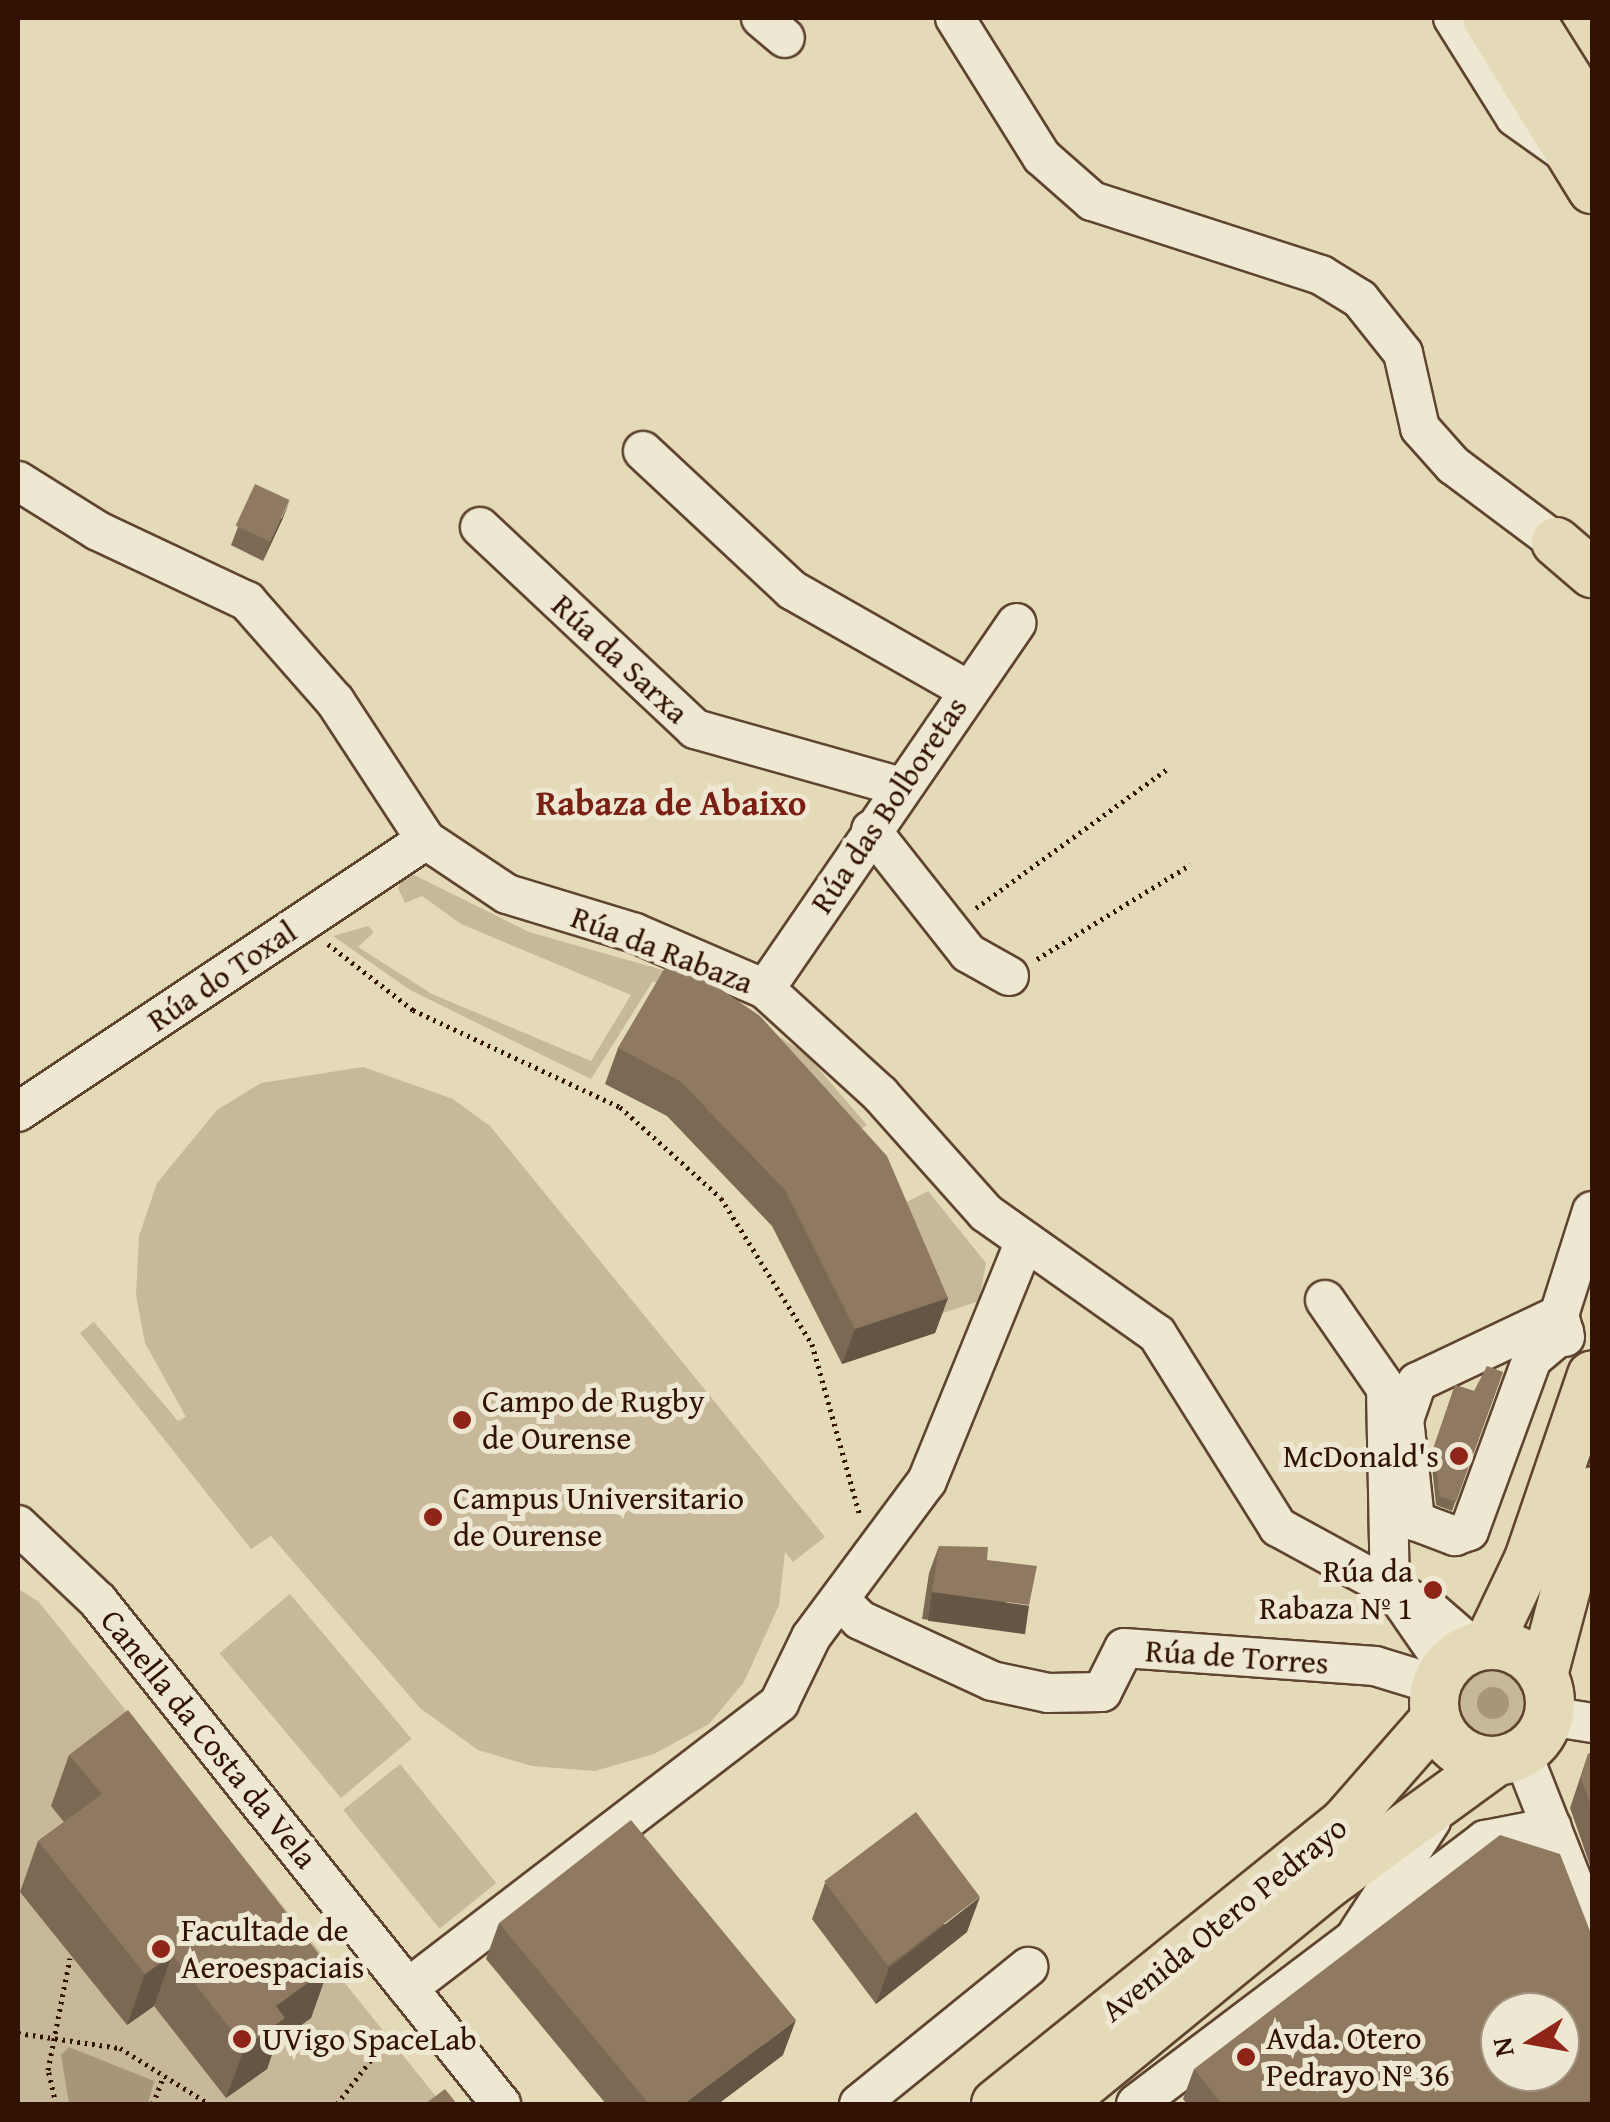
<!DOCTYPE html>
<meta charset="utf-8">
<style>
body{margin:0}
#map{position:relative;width:1610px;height:2122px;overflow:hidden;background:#e5dab8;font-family:"Gentium Book Plus",serif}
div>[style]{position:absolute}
.green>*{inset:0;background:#c7b899;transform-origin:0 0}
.round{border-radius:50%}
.water>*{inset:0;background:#a8967a}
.path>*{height:5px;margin-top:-2.5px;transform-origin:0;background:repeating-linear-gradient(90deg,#321203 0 2.5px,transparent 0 7.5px)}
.roads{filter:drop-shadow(2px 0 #5f4430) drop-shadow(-2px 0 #5f4430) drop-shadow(0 2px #5f4430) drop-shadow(0 -2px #5f4430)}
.minor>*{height:38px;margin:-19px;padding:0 19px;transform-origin:19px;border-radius:19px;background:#eee7d1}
.major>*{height:48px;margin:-24px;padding:0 24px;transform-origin:24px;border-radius:24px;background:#e5dab8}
.major>.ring{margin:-24px;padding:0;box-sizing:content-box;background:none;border:48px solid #e5dab8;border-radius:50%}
.wall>*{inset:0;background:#7b6953}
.shaded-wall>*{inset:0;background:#645544;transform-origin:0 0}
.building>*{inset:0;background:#8f7a61;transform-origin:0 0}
.dots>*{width:28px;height:28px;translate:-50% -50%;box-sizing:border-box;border:5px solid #eee7d1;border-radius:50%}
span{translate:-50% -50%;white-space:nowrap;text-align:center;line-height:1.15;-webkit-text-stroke:10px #eee7d1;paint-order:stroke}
.street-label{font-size:32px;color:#321203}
.poi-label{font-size:32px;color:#321203}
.left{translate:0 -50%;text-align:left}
.right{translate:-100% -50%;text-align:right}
.neighbourhood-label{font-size:35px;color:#7a1f14;font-weight:700}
.frame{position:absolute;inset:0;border:20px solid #321203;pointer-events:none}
.north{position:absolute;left:1480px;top:1992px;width:100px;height:100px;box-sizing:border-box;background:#eee7d1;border:2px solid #a3927f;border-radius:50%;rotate:259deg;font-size:28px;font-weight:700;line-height:40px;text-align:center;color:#321203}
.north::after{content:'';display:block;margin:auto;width:35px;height:45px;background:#8f2418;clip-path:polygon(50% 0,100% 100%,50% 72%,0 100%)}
</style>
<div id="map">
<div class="green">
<div style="clip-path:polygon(406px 871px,529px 932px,684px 976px,705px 1012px,653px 981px,591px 1079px,410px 990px,333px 936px,368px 926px,374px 932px,358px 947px,432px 994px,591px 1061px,631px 995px,461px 924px,422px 896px,405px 903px,398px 888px)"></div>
<div style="clip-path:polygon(729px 1005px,805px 1053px,867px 1125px,841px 1142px)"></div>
<div style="clip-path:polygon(363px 1067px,453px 1099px,490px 1126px,825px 1537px,793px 1562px,785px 1552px,779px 1605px,744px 1682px,709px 1724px,654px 1754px,595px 1771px,532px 1766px,478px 1750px,420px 1708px,271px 1536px,251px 1549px,80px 1333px,94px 1322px,178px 1421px,186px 1417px,145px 1343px,136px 1295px,139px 1236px,157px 1183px,217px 1110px,261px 1083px)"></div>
<div style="clip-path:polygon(928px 1191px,986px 1263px,979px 1301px,934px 1316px,889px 1211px)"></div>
<div style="clip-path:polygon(18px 1589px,38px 1601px,442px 2104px,18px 2104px)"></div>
<div style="left:290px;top:1594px;width:189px;height:92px;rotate:50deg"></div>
<div class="round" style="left:1458px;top:1667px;width:70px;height:70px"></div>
<div style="left:400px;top:1764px;width:153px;height:73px;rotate:51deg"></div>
</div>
<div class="water">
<div class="round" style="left:1477px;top:1687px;width:32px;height:32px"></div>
<div style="clip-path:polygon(69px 2047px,154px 2081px,148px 2104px,69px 2104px,61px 2055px)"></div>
</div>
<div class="path">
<div style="left:976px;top:908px;width:236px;rotate:-36deg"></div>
<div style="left:328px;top:944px;width:108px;rotate:37.8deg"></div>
<div style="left:413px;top:1010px;width:229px;rotate:25.1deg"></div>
<div style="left:620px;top:1107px;width:136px;rotate:42deg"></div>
<div style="left:721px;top:1198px;width:172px;rotate:58.1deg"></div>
<div style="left:812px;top:1344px;width:179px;rotate:74.4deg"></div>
<div style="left:1037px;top:959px;width:180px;rotate:-31.6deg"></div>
<div style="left:18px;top:2033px;width:103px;rotate:8.4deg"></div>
<div style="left:120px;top:2048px;width:105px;rotate:32.2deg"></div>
<div style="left:56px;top:2104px;width:35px;rotate:-103deg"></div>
<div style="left:48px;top:2070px;width:114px;rotate:-78.9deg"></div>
<div style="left:153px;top:2104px;width:30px;rotate:-69deg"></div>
<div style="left:337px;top:2104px;width:76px;rotate:-52.5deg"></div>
</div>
<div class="roads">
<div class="minor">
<div style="left:761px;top:18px;width:31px;rotate:40deg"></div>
<div style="left:955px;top:18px;width:164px;rotate:58deg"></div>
<div style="left:1042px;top:157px;width:67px;rotate:41.3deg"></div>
<div style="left:1092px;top:201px;width:241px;rotate:17.9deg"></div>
<div style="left:1321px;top:275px;width:46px;rotate:31.6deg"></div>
<div style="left:1360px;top:299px;width:69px;rotate:51.5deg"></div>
<div style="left:1403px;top:353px;width:77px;rotate:77.2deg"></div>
<div style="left:1420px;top:428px;width:50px;rotate:48.3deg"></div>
<div style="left:1453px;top:465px;width:129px;rotate:36.8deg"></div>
<div style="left:1453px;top:18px;width:117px;rotate:57.9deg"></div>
<div style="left:1515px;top:117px;width:60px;rotate:35.5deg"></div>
<div style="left:643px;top:451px;width:204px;rotate:43deg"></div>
<div style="left:792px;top:590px;width:202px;rotate:29.6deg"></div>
<div style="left:18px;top:481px;width:94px;rotate:32deg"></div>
<div style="left:98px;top:531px;width:165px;rotate:25.2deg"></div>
<div style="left:247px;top:601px;width:133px;rotate:48.7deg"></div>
<div style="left:335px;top:701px;width:166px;rotate:56.8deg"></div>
<div style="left:426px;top:840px;width:97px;rotate:33.7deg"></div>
<div style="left:507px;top:894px;width:134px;rotate:16.9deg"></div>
<div style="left:635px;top:933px;width:142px;rotate:23.3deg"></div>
<div style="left:765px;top:989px;width:156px;rotate:42.4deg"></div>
<div style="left:880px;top:1094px;width:159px;rotate:48.3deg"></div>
<div style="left:986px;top:1213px;width:209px;rotate:35.3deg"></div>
<div style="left:1157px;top:1334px;width:228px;rotate:57.9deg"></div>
<div style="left:1278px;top:1527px;width:173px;rotate:28.6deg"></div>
<div style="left:1430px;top:1610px;width:58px;rotate:40.8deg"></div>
<div style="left:480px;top:527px;width:295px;rotate:43.2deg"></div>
<div style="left:695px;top:729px;width:211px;rotate:15.7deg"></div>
<div style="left:871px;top:830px;width:157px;rotate:51.7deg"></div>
<div style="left:968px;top:953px;width:47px;rotate:29.3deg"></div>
<div style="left:765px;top:989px;width:444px;rotate:-55.5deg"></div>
<div style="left:18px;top:1112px;width:490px;rotate:-33.7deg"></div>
<div style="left:1325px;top:1300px;width:107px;rotate:55.3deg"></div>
<div style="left:1386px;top:1388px;width:202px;rotate:88.9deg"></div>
<div style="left:1559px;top:1315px;width:157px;rotate:154.7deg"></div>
<div style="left:1417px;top:1382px;width:39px;rotate:109deg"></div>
<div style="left:1404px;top:1419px;width:103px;rotate:83.8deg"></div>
<div style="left:1415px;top:1521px;width:43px;rotate:20.6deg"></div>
<div style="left:1455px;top:1536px;width:15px;rotate:-20deg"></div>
<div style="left:1469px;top:1531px;width:183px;rotate:-69.9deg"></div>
<div style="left:1532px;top:1359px;width:42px;rotate:-40.2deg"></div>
<div style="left:1565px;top:1337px;width:23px;rotate:-105deg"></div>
<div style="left:1559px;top:1315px;width:109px;rotate:-72.4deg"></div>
<div style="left:18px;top:1525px;width:110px;rotate:43.5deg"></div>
<div style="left:98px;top:1601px;width:645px;rotate:51.3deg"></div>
<div style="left:1398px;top:1596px;width:86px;rotate:55.4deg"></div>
<div style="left:843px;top:1603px;width:24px;rotate:45deg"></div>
<div style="left:860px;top:1620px;width:145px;rotate:24.8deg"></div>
<div style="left:992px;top:1681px;width:57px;rotate:12.1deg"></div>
<div style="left:1048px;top:1693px;width:54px;rotate:-1.1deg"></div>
<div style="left:1102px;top:1692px;width:49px;rotate:-63.4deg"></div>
<div style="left:1124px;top:1648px;width:252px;rotate:4.1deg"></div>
<div style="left:1375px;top:1666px;width:65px;rotate:17deg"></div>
<div style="left:1549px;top:1716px;width:44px;rotate:9.2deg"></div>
<div style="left:1522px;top:1753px;width:191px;rotate:68.5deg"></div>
<div style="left:1358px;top:1933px;width:134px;rotate:-56.9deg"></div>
<div style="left:408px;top:1988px;width:468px;rotate:-37.5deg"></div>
<div style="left:779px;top:1703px;width:73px;rotate:-64.1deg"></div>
<div style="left:811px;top:1637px;width:194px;rotate:-53.4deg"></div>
<div style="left:927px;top:1481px;width:259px;rotate:-67.8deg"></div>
<div style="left:859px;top:2104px;width:218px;rotate:-39deg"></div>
<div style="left:1136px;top:2104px;width:438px;rotate:-37.1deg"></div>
<div style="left:1485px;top:1840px;width:68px;rotate:-11deg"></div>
</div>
<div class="major">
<div style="left:1487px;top:18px;width:201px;rotate:58.4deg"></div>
<div style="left:1530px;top:18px;width:117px;rotate:57.9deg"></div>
<div style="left:1556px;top:542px;width:48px;rotate:40.7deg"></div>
<div style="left:1488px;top:1645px;width:95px;rotate:-64.5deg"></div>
<div style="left:1529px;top:1559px;width:194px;rotate:-71.1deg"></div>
<div class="ring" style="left:1434px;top:1645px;width:68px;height:68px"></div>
<div style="left:1543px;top:1675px;width:190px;rotate:-75.1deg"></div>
<div style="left:996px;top:2104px;width:449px;rotate:-38.9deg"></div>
<div style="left:1345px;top:1822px;width:138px;rotate:-48.8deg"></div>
<div style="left:1059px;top:2104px;width:349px;rotate:-39.3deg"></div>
<div style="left:1329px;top:1883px;width:205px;rotate:-36.1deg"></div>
</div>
</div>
<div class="wall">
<div style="clip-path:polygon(283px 518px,263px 561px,231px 545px,238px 527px)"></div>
<div style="clip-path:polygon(672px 956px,948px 1298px,935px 1333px,842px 1364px,772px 1226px,667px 1116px,605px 1084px,618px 1048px)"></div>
<div style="clip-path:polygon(1503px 1372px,1452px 1511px,1436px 1505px,1431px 1456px,1455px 1385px,1474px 1391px)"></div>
<div style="clip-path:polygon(939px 1546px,987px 1560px,1019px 1632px,922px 1619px,929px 1573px)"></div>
<div style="clip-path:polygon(1592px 1752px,1592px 1871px,1570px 1808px,1588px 1754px)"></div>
<div style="clip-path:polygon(69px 1755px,329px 1967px,311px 2018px,276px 2043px,267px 2069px,226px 2098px,154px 2006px,127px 2025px,20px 1892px,38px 1841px,64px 1822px,51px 1806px)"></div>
<div style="clip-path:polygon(825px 1883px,967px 1932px,876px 2004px,812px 1919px)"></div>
<div style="clip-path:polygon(499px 1923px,783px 2055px,718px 2104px,606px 2104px,486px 1959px)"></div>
<div style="clip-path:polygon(1194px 2069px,1592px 2104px,1187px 2104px,1183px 2099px)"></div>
</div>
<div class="shaded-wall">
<div style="clip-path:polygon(290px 500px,283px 518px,263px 561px,270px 543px)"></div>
<div style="clip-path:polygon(948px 1298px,935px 1333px,842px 1364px,855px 1329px)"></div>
<div style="left:932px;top:1592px;width:98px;height:29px;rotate:8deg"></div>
<div style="clip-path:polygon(980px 1897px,967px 1932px,876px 2004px,889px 1968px)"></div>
<div style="clip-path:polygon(172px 1955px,154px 2006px,127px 2025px,145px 1974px)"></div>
<div style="clip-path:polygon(329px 1967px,311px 2018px,276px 2043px,267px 2069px,226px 2098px,245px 2047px,276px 2006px)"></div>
<div style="clip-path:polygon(796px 2020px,783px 2055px,718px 2104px,684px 2104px)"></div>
</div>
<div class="building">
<div style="left:255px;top:484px;width:38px;height:46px;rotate:25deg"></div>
<div style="clip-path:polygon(672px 956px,760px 1016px,887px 1156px,948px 1298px,855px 1329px,785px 1190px,680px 1081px,618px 1048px)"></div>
<div style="clip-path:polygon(1487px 1366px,1503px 1372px,1456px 1502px,1439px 1496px,1434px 1446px,1455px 1385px,1474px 1391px)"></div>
<div style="clip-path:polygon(939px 1546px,988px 1547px,987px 1560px,1037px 1566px,1029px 1605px,932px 1592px)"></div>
<div style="clip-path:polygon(128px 1710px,329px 1967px,276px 2006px,285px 2018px,245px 2047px,172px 1955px,145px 1974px,38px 1841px,102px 1794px,69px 1755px)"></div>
<div style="clip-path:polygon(1592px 1752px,1592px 1809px,1581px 1778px,1588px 1754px)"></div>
<div style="left:916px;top:1812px;width:106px;height:115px;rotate:53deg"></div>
<div style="clip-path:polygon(631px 1820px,796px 2020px,684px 2104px,649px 2104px,499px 1923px)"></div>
<div style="clip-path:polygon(evenodd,1500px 1835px,1560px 1854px,1592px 1936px,1592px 2104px,1440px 2104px,1439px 2103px,1430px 2104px,1222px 2104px,1194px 2069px,1500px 1835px,1500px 2012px,1560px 2012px,1560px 2072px,1500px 2072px,1500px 2012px)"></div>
<div style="clip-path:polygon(445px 2089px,457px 2104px,425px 2104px)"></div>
</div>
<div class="dots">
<div style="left:462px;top:1420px;background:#8f2418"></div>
<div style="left:1459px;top:1456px;background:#8f2418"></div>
<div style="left:433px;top:1517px;background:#8f2418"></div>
<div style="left:1433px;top:1590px;background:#8f2418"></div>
<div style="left:161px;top:1949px;background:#8f2418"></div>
<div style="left:242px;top:2039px;background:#8f2418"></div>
<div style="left:1246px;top:2057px;background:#8f2418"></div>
</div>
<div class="street-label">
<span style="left:620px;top:659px;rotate:43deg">Rúa da Sarxa</span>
<span style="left:889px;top:805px;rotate:-56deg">Rúa das Bolboretas</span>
<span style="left:662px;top:950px;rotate:21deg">Rúa da Rabaza</span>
<span style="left:222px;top:976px;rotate:-34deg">Rúa do Toxal</span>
<span style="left:1237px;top:1657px;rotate:4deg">Rúa de Torres</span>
<span style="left:209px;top:1739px;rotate:51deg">Canella da Costa da Vela</span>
<span style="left:1224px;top:1919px;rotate:-39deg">Avenida Otero Pedrayo</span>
</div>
<div class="poi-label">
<span class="left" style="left:482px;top:1420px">Campo de Rugby<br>de Ourense</span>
<span class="right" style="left:1439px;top:1456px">McDonald's</span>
<span class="left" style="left:453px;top:1517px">Campus Universitario<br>de Ourense</span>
<span class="right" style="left:1413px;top:1590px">Rúa da<br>Rabaza Nº 1</span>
<span class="left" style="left:181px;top:1949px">Facultade de<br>Aeroespaciais</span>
<span class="left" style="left:262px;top:2039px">UVigo SpaceLab</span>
<span class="left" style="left:1266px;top:2057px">Avda. Otero<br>Pedrayo Nº 36</span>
</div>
<div class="neighbourhood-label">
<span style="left:671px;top:803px">Rabaza de Abaixo</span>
</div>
<div class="frame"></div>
<div class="north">N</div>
</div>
